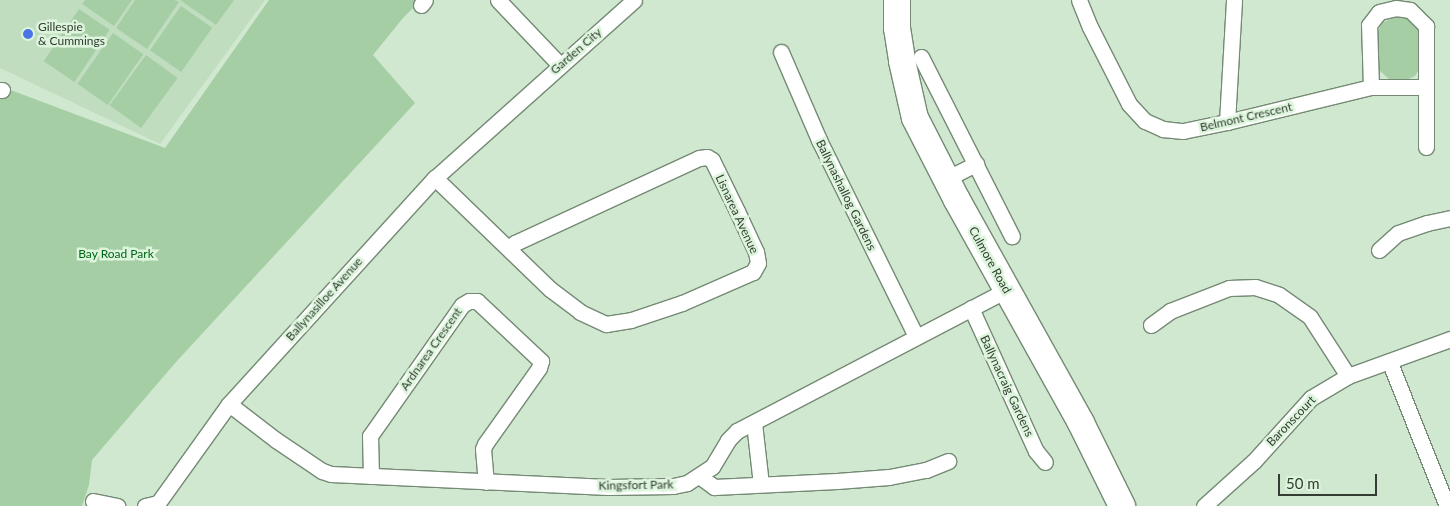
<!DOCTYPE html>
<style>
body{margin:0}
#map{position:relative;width:1450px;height:506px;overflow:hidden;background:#d0e8cf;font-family:Lato,sans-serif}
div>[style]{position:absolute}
.built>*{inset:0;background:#c0debf}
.green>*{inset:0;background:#a5cea5;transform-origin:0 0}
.roads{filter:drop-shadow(1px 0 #748a74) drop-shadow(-1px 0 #748a74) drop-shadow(0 1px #748a74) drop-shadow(0 -1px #748a74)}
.street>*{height:15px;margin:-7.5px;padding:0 7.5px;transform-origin:7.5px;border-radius:7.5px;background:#fff}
.highway>*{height:26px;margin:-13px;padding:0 13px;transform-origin:13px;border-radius:13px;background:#fff}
.dots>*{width:14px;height:14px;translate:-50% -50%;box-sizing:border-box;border:2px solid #ddf5dc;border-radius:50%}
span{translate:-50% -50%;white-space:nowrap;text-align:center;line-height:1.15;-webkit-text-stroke:5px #ddf5dc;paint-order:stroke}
.poi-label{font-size:12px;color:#323c32}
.left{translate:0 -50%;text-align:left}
.street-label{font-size:12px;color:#323c32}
.park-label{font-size:12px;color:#006615}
.scale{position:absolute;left:1278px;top:474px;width:99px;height:22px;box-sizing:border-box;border:2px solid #323c32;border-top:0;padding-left:6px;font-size:15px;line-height:18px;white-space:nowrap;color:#323c32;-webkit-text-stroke:4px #ddf5dc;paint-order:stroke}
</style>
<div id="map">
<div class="built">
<div style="clip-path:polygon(0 0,265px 0,160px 144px,0 68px)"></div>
</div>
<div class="green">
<div style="clip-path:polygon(85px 0,132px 0,114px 26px,82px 4px)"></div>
<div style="clip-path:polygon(135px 0,175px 0,179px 2px,147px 49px,116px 28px)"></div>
<div style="clip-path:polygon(180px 0,234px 0,216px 25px)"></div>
<div style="clip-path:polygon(269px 0,421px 0,403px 18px,373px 55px,415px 103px,176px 362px,92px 460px,89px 485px,82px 506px,0 506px,0 86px,165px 148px)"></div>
<div style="left:181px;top:6px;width:38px;height:54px;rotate:35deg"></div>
<div style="left:79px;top:9px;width:37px;height:63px;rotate:34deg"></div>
<div style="clip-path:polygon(1403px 17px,1414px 22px,1420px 34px,1420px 68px,1415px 76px,1406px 80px,1390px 80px,1379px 70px,1378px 32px,1382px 23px,1392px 18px)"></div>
<div style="left:113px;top:33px;width:37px;height:62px;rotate:35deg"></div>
<div style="left:146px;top:55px;width:39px;height:62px;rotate:36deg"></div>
</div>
<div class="roads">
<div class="street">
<div style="left:498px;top:0;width:88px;rotate:46.4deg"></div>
<div style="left:1079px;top:0;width:29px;rotate:68deg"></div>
<div style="left:1090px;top:27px;width:86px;rotate:63.1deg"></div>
<div style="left:1129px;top:104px;width:23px;rotate:47deg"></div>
<div style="left:1145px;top:121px;width:20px;rotate:24deg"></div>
<div style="left:1163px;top:129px;width:20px;rotate:6deg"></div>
<div style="left:1183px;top:131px;width:45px;rotate:-11.6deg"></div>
<div style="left:1227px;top:122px;width:148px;rotate:-13.7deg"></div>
<div style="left:1371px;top:87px;width:55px"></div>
<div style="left:1426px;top:87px;width:60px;rotate:90deg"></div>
<div style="left:421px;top:5px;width:6px;rotate:-51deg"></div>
<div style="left:781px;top:52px;width:96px;rotate:66.6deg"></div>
<div style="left:819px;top:140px;width:219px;rotate:63.7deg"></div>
<div style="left:921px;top:57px;width:201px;rotate:63.1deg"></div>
<div style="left:1371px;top:87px;width:62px;rotate:-91.8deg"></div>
<div style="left:1369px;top:25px;width:16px;rotate:-52deg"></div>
<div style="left:1379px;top:12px;width:17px;rotate:-13deg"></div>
<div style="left:1396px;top:8px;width:14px;rotate:8deg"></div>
<div style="left:1410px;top:10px;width:23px;rotate:45deg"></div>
<div style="left:1426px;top:26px;width:61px;rotate:90deg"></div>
<div style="left:0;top:90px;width:2px"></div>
<div style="left:1227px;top:122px;width:122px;rotate:-86.7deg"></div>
<div style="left:435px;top:178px;width:160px;rotate:44deg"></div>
<div style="left:550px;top:289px;width:38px;rotate:37deg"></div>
<div style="left:580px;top:312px;width:29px;rotate:25deg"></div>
<div style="left:606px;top:324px;width:25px;rotate:-9deg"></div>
<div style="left:631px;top:320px;width:54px;rotate:-18.4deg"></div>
<div style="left:682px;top:303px;width:77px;rotate:-23.6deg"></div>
<div style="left:753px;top:272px;width:10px;rotate:-61deg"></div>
<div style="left:758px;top:263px;width:11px;rotate:-100deg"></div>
<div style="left:756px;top:252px;width:45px;rotate:-114.9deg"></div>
<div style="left:737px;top:211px;width:57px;rotate:-116.1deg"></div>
<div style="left:712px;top:160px;width:6px;rotate:-149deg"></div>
<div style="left:707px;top:157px;width:8px;rotate:173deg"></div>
<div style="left:699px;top:158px;width:203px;rotate:155.2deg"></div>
<div style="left:515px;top:243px;width:7px;rotate:135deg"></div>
<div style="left:946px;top:179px;width:34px;rotate:-27deg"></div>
<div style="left:1379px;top:250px;width:25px;rotate:-42deg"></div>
<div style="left:1398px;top:233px;width:31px;rotate:-19deg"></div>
<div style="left:1427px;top:223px;width:24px;rotate:-12deg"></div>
<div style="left:971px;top:308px;width:157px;rotate:65.6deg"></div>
<div style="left:1036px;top:451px;width:14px;rotate:51deg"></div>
<div style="left:1151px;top:325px;width:24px;rotate:-36deg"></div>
<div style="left:1170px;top:311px;width:63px;rotate:-21.3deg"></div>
<div style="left:1229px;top:288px;width:26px;rotate:-2deg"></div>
<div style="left:1255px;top:287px;width:25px;rotate:18deg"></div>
<div style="left:1279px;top:295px;width:38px;rotate:35deg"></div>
<div style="left:1310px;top:317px;width:70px;rotate:57.2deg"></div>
<div style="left:1390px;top:363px;width:154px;rotate:68.3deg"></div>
<div style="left:229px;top:404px;width:59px;rotate:37.5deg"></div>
<div style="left:276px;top:440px;width:55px;rotate:34deg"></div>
<div style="left:322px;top:471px;width:9px;rotate:18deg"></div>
<div style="left:331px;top:474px;width:277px;rotate:2.7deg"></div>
<div style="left:608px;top:487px;width:65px;rotate:-0.9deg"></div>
<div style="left:673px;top:486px;width:14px;rotate:-12deg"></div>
<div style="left:687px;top:483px;width:30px;rotate:-33deg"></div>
<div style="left:712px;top:467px;width:31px;rotate:-59deg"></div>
<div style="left:728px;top:440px;width:13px;rotate:-45deg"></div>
<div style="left:737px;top:431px;width:305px;rotate:-27.6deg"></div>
<div style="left:754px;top:423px;width:61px;rotate:83.5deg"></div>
<div style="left:371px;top:476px;width:40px;rotate:-91.4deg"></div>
<div style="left:370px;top:436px;width:160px;rotate:-54.9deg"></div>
<div style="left:462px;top:305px;width:8px;rotate:-30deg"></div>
<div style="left:469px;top:301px;width:8px"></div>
<div style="left:477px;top:301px;width:88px;rotate:43.2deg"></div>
<div style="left:541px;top:361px;width:7px;rotate:106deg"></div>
<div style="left:539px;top:368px;width:93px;rotate:125.4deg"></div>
<div style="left:485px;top:444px;width:5px;rotate:112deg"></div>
<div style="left:483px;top:449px;width:33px;rotate:85deg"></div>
<div style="left:699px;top:476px;width:19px;rotate:36deg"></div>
<div style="left:714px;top:487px;width:123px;rotate:-2.8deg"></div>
<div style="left:837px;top:481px;width:52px;rotate:-4.4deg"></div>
<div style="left:889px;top:477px;width:38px;rotate:-11deg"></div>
<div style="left:926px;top:470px;width:24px;rotate:-22deg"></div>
<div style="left:93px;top:501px;width:25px;rotate:12deg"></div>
<div style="left:145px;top:506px;width:13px;rotate:-13deg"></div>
<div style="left:158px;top:503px;width:122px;rotate:-54.4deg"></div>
<div style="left:229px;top:404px;width:306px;rotate:-47.7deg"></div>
<div style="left:435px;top:178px;width:267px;rotate:-41.8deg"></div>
<div style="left:1204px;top:506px;width:67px;rotate:-42deg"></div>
<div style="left:1254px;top:461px;width:85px;rotate:-47.9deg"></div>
<div style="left:1311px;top:398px;width:43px;rotate:-30.7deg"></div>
<div style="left:1348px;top:376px;width:109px;rotate:-19.9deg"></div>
</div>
<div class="highway">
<div style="left:897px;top:0;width:28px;rotate:90deg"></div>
<div style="left:897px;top:28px;width:33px;rotate:81deg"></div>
<div style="left:902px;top:61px;width:58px;rotate:77.2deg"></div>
<div style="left:915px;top:118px;width:92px;rotate:62.9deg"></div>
<div style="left:957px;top:200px;width:255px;rotate:60.9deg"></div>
<div style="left:1081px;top:423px;width:93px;rotate:63.7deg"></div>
</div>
</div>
<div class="dots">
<div style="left:28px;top:34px;background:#4a73e6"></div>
</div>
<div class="poi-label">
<span class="left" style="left:38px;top:34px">Gillespie<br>&amp; Cummings</span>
</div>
<div class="street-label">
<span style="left:576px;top:51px;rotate:-41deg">Garden City</span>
<span style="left:1246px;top:117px;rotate:-13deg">Belmont Crescent</span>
<span style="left:846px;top:195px;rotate:64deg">Ballynashallog Gardens</span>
<span style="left:737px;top:214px;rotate:65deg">Lisnarea Avenue</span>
<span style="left:990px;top:260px;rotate:61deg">Culmore Road</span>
<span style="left:324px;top:299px;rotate:-48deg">Ballynasilloe Avenue</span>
<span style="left:431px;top:349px;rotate:-55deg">Ardnarea Crescent</span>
<span style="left:1007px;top:386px;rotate:65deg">Ballynacraig Gardens</span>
<span style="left:1291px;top:421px;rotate:-46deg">Baronscourt</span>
<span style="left:636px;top:485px;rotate:-1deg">Kingsfort Park</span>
</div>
<div class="park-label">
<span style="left:116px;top:254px">Bay Road Park</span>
</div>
<div class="scale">50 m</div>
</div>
